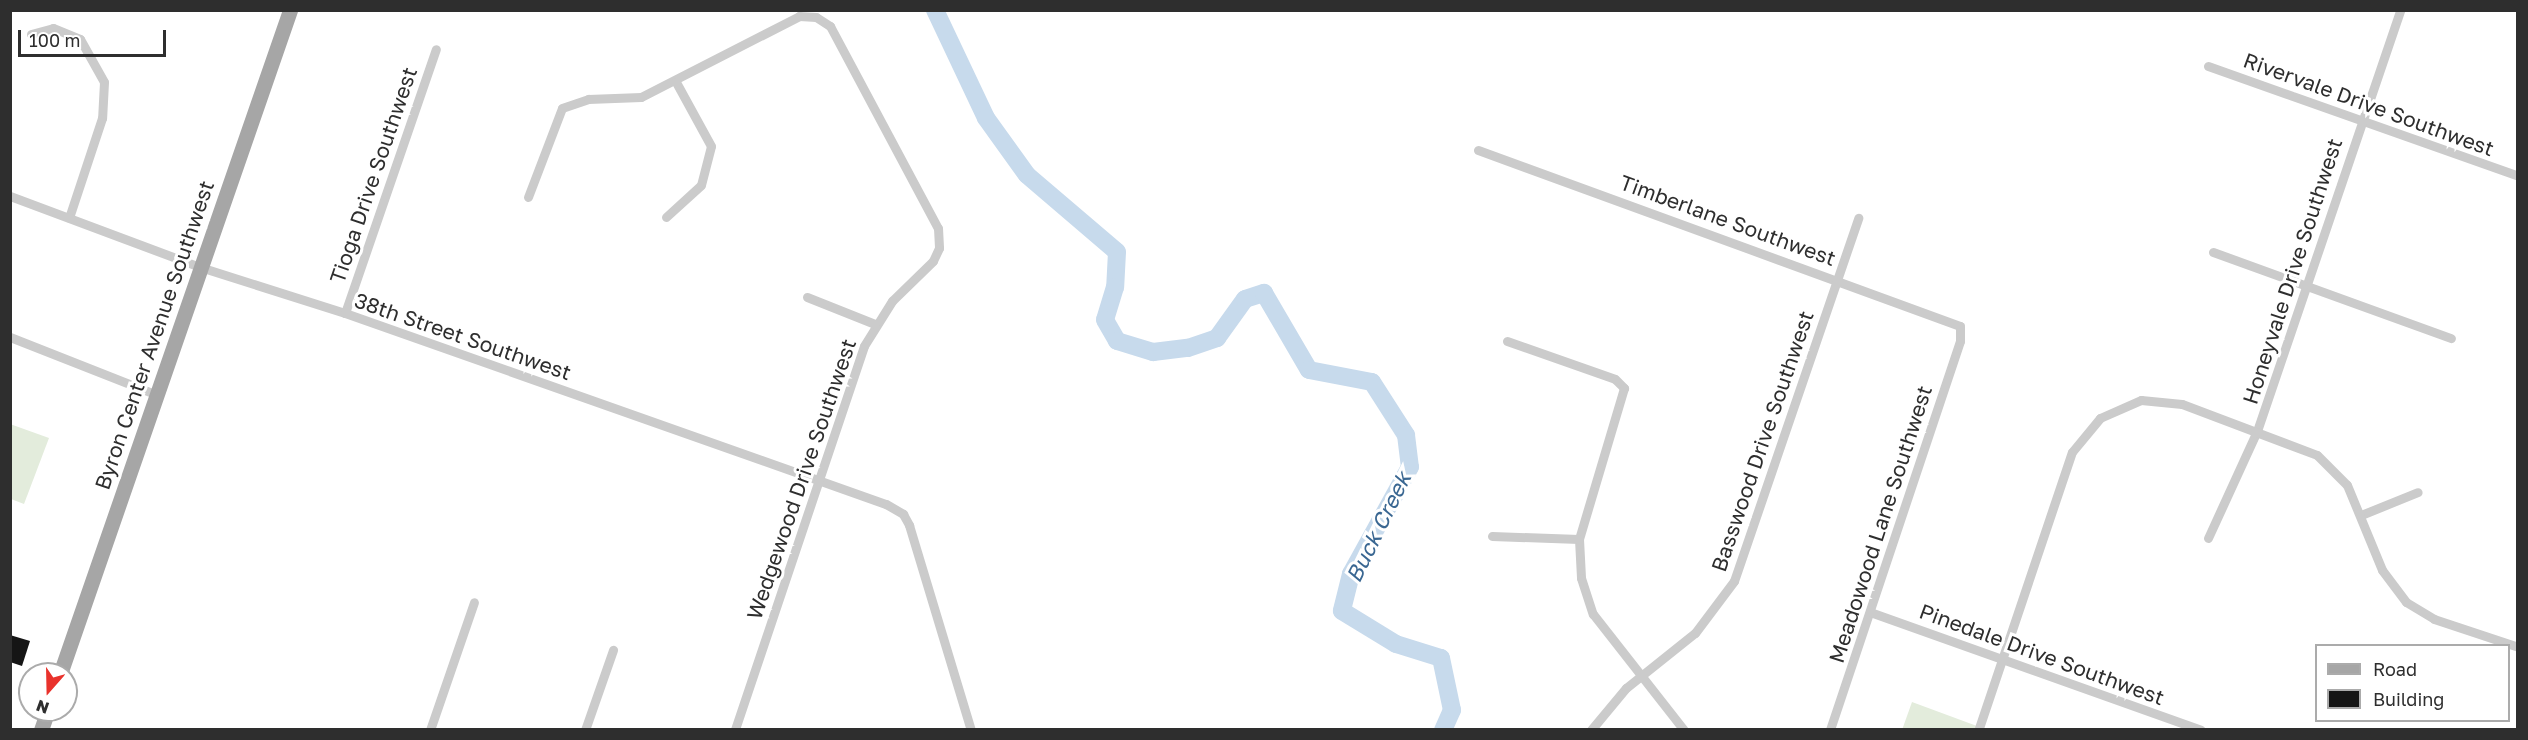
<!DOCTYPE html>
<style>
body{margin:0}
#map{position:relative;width:2528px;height:740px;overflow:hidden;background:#fff;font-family:"Golos Text",sans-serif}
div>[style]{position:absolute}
.green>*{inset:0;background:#e3ecdc}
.river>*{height:18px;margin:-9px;padding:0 9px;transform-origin:9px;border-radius:9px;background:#c7daec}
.building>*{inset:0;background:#151515}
.street>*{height:9px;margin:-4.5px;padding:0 4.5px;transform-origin:4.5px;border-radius:4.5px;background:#cbcbcb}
.primary>*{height:15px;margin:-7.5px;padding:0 7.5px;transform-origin:7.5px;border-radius:7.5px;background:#a6a6a6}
span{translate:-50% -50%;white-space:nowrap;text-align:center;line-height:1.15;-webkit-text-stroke:6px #fff;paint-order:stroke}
.street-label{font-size:21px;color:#2e2e2e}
.water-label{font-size:22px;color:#3a6792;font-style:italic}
.frame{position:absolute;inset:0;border:12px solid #2e2e2e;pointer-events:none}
.legend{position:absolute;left:2315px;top:644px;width:195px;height:78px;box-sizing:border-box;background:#fff;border:2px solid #ababab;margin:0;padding:8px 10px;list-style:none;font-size:18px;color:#2e2e2e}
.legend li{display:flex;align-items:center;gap:12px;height:30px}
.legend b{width:30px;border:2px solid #ababab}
.north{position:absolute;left:18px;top:662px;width:60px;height:60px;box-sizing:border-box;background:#fff;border:2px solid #ababab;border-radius:50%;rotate:200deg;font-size:16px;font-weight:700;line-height:24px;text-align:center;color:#2e2e2e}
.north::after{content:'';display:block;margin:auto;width:21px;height:27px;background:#e9322c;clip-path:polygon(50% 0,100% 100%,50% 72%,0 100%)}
.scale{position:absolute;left:18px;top:30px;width:148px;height:27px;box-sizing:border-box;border:3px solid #2e2e2e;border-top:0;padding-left:8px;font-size:18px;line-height:21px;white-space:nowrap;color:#2e2e2e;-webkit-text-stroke:4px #fff;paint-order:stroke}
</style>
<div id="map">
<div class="green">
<div style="clip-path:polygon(10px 424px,49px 438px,24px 504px,11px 499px)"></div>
<div style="clip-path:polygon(1912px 702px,1985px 729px,1902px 730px)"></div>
</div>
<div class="river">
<div style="left:935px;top:10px;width:119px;rotate:64.7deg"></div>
<div style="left:986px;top:118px;width:70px;rotate:54.3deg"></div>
<div style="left:1027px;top:175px;width:118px;rotate:40.5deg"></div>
<div style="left:1117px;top:252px;width:35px;rotate:93deg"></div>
<div style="left:1115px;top:287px;width:34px;rotate:107deg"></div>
<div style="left:1105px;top:320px;width:24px;rotate:60deg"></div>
<div style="left:1117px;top:341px;width:38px;rotate:17deg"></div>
<div style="left:1153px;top:352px;width:35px;rotate:-7deg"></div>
<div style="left:1188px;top:348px;width:31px;rotate:-19deg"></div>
<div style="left:1217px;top:338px;width:48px;rotate:-54.3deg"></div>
<div style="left:1245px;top:299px;width:20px;rotate:-18deg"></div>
<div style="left:1264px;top:293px;width:89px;rotate:59.7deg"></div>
<div style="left:1309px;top:370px;width:64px;rotate:10.8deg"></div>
<div style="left:1372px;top:382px;width:63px;rotate:57.3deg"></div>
<div style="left:1406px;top:435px;width:32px;rotate:83deg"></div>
<div style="left:1410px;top:467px;width:122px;rotate:118.9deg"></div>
<div style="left:1351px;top:574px;width:38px;rotate:104deg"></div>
<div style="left:1342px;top:611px;width:63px;rotate:31.4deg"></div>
<div style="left:1396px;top:644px;width:47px;rotate:17.3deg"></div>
<div style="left:1441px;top:658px;width:53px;rotate:78.1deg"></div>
<div style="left:1452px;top:710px;width:22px;rotate:114deg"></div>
</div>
<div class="building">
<div style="clip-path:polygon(10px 635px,30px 641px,22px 666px,10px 662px)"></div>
</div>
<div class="street">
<div style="left:31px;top:34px;width:23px;rotate:-15deg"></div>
<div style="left:53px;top:28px;width:29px;rotate:22deg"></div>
<div style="left:80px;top:39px;width:49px;rotate:60.8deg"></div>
<div style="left:104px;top:82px;width:36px;rotate:93deg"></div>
<div style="left:102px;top:118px;width:105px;rotate:108.3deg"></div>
<div style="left:2208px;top:66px;width:329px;rotate:19.5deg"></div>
<div style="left:1478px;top:150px;width:513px;rotate:20.06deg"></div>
<div style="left:1960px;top:326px;width:15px;rotate:90deg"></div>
<div style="left:1960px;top:341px;width:410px;rotate:108.5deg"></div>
<div style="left:10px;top:196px;width:203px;rotate:20.5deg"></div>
<div style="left:200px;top:267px;width:152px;rotate:17.6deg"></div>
<div style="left:345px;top:313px;width:574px;rotate:19.45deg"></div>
<div style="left:886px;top:504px;width:20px;rotate:30deg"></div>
<div style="left:903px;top:514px;width:13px;rotate:61deg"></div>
<div style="left:909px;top:525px;width:214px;rotate:73.2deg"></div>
<div style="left:528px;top:197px;width:95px;rotate:-69.1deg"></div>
<div style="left:562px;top:108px;width:28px;rotate:-19deg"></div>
<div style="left:588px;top:99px;width:53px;rotate:-2.2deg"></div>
<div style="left:641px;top:97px;width:178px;rotate:-27.1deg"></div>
<div style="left:799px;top:16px;width:17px;rotate:3deg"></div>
<div style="left:816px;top:17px;width:17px;rotate:33deg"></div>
<div style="left:830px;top:26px;width:229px;rotate:61.9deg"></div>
<div style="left:938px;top:228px;width:20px;rotate:87deg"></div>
<div style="left:939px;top:248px;width:14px;rotate:115deg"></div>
<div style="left:933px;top:261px;width:57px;rotate:135.7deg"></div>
<div style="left:892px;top:301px;width:53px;rotate:121.9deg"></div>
<div style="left:864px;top:346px;width:405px;rotate:108.6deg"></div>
<div style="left:666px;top:217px;width:47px;rotate:-42.4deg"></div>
<div style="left:701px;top:185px;width:40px;rotate:-75.6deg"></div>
<div style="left:711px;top:146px;width:73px;rotate:-118.7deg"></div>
<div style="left:2213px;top:252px;width:253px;rotate:19.9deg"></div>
<div style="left:807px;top:297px;width:73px;rotate:21.7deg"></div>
<div style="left:345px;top:313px;width:279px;rotate:-71deg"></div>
<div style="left:10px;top:337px;width:156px;rotate:21.5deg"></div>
<div style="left:1507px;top:341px;width:114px;rotate:19.4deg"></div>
<div style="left:1615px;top:379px;width:13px;rotate:45deg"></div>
<div style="left:1624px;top:388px;width:158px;rotate:106.6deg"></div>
<div style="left:1579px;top:539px;width:39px;rotate:87deg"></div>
<div style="left:1581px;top:578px;width:38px;rotate:72deg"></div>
<div style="left:1593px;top:614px;width:147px;rotate:51.9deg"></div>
<div style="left:2361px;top:515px;width:61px;rotate:-22deg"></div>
<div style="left:1492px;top:536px;width:87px;rotate:2deg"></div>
<div style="left:2208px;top:538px;width:118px;rotate:-65.4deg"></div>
<div style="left:2257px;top:431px;width:445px;rotate:-71.2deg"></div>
<div style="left:1870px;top:612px;width:351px;rotate:19.6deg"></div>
<div style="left:1979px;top:728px;width:291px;rotate:-71.4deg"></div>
<div style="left:2072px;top:452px;width:44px;rotate:-50.5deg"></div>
<div style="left:2100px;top:418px;width:45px;rotate:-23.7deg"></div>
<div style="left:2141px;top:400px;width:41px;rotate:5.6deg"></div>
<div style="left:2182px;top:404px;width:144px;rotate:20.7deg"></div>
<div style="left:2317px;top:455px;width:42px;rotate:45deg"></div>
<div style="left:2347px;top:485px;width:92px;rotate:67.6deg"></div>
<div style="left:2382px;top:570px;width:40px;rotate:53deg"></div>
<div style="left:2406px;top:602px;width:33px;rotate:31deg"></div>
<div style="left:2434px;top:619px;width:89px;rotate:18.4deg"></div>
<div style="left:430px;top:730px;width:135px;rotate:-71deg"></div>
<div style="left:585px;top:730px;width:85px;rotate:-70.7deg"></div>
<div style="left:1591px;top:730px;width:55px;rotate:-50.2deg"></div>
<div style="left:1626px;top:688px;width:88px;rotate:-38.6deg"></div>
<div style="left:1695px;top:633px;width:65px;rotate:-53.1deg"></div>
<div style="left:1734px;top:581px;width:384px;rotate:-71.1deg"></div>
</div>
<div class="primary">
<div style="left:60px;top:674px;width:703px;rotate:-70.89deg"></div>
<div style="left:41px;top:730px;width:21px;rotate:-71deg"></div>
</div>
<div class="street-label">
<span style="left:2369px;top:104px;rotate:20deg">Rivervale Drive Southwest</span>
<span style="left:373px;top:175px;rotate:-71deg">Tioga Drive Southwest</span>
<span style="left:1728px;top:220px;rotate:20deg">Timberlane Southwest</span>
<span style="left:2292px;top:271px;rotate:-72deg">Honeyvale Drive Southwest</span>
<span style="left:154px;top:335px;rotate:-71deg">Byron Center Avenue Southwest</span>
<span style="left:463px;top:336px;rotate:19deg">38th Street Southwest</span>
<span style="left:1762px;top:441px;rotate:-71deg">Basswood Drive Southwest</span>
<span style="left:801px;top:479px;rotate:-71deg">Wedgewood Drive Southwest</span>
<span style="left:1880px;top:524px;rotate:-72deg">Meadowood Lane Southwest</span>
<span style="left:2042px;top:654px;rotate:20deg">Pinedale Drive Southwest</span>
</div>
<div class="water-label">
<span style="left:1378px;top:527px;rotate:-64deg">Buck Creek</span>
</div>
<div class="frame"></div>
<ul class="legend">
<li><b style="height:8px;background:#a6a6a6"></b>Road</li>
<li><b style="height:16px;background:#151515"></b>Building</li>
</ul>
<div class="north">N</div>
<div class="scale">100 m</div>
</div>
